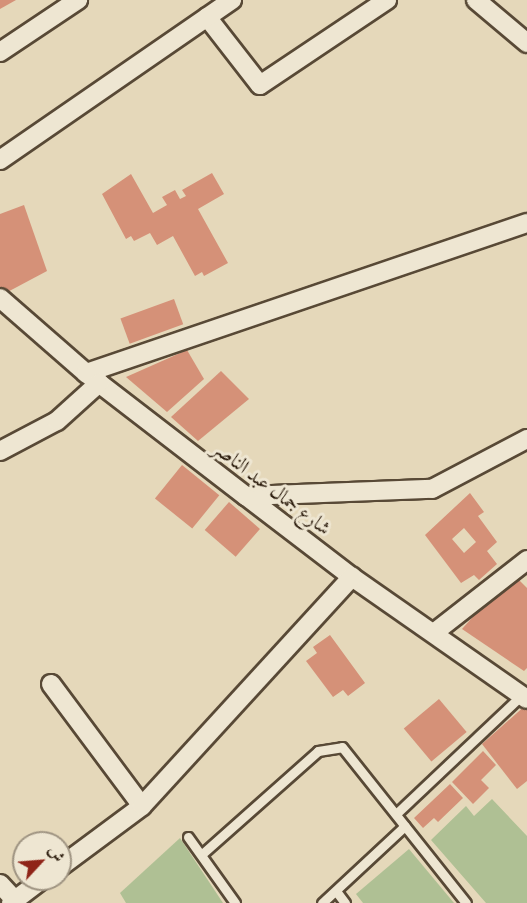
<!DOCTYPE html>
<meta charset="utf-8">
<style>
body{margin:0}
#map{position:relative;width:527px;height:903px;overflow:hidden;background:#e5d8ba;font-family:"IM FELL French Canon",Amiri,serif}
div>[style]{position:absolute}
.green>*{inset:0;background:#afc094}
.building>*{inset:0;background:#d59178;transform-origin:0 0}
.roads{filter:drop-shadow(2px 0 #584936) drop-shadow(-2px 0 #584936) drop-shadow(0 2px #584936) drop-shadow(0 -2px #584936)}
.service>*{height:9px;margin:-4.5px;padding:0 4.5px;transform-origin:4.5px;border-radius:4.5px;background:#eee6d2}
.minor>*{height:18px;margin:-9px;padding:0 9px;transform-origin:9px;border-radius:9px;background:#eee6d2}
span{translate:-50% -50%;white-space:nowrap;text-align:center;line-height:1.15;-webkit-text-stroke:6px #eee6d2;paint-order:stroke}
.street-label{font-size:20px;color:#29190a}
.north{position:absolute;left:12px;top:831px;width:60px;height:60px;box-sizing:border-box;background:#eee6d2;border:2px solid #9f9482;border-radius:50%;rotate:64deg;font-size:16px;font-weight:700;line-height:24px;text-align:center;color:#29190a}
.north::after{content:'';display:block;margin:auto;width:21px;height:27px;background:#8f2418;clip-path:polygon(50% 0,100% 100%,50% 72%,0 100%)}
</style>
<div id="map">
<div class="green">
<div style="clip-path:polygon(492px 799px,527px 836px,527px 903px,486px 903px,431px 840px,466px 806px,474px 816px)"></div>
<div style="clip-path:polygon(180px 838px,223px 903px,126px 903px,120px 893px)"></div>
<div style="clip-path:polygon(409px 849px,454px 903px,363px 903px,356px 894px)"></div>
</div>
<div class="building">
<div style="clip-path:polygon(0 0,16px 0,0 9px)"></div>
<div style="clip-path:polygon(212px 173px,224px 194px,198px 209px,228px 263px,204px 276px,202px 272px,195px 276px,173px 236px,157px 245px,150px 233px,134px 241px,131px 236px,126px 239px,102px 194px,131px 174px,153px 213px,167px 205px,162px 197px,175px 190px,180px 199px,186px 196px,182px 190px)"></div>
<div style="clip-path:polygon(24px 205px,47px 271px,0 296px,0 214px)"></div>
<div style="left:174px;top:299px;width:27px;height:57px;rotate:70deg"></div>
<div style="clip-path:polygon(187px 350px,204px 379px,167px 412px,126px 377px)"></div>
<div style="clip-path:polygon(221px 371px,249px 399px,198px 441px,171px 417px)"></div>
<div style="left:182px;top:465px;width:48px;height:43px;rotate:39deg"></div>
<div style="clip-path:polygon(evenodd,470px 493px,484px 512px,478px 516px,497px 542px,487px 551px,497px 564px,479px 580px,474px 575px,461px 583px,425px 535px,470px 493px,464px 528px,476px 542px,464px 553px,452px 539px,464px 528px)"></div>
<div style="left:229px;top:502px;width:41px;height:37px;rotate:41deg"></div>
<div style="clip-path:polygon(512px 573px,527px 588px,527px 668px,524px 671px,462px 629px)"></div>
<div style="clip-path:polygon(330px 635px,365px 683px,348px 696px,343px 690px,333px 697px,306px 661px,317px 653px,313px 647px)"></div>
<div style="left:439px;top:699px;width:43px;height:46px;rotate:50deg"></div>
<div style="clip-path:polygon(527px 704px,527px 781px,517px 789px,482px 744px)"></div>
<div style="clip-path:polygon(483px 751px,496px 765px,481px 780px,489px 788px,473px 804px,452px 782px)"></div>
<div style="clip-path:polygon(450px 784px,463px 798px,438px 822px,434px 818px,423px 828px,414px 818px)"></div>
</div>
<div class="roads">
<div class="service">
<div style="left:396px;top:814px;width:173px;rotate:-43.4deg"></div>
<div style="left:188px;top:837px;width:81px;rotate:54.5deg"></div>
<div style="left:202px;top:854px;width:155px;rotate:-41.6deg"></div>
<div style="left:318px;top:751px;width:24px;rotate:-9deg"></div>
<div style="left:342px;top:747px;width:199px;rotate:51.5deg"></div>
<div style="left:336px;top:891px;width:15px;rotate:53deg"></div>
<div style="left:322px;top:903px;width:113px;rotate:-42.9deg"></div>
</div>
<div class="minor">
<div style="left:476px;top:0;width:67px;rotate:40.1deg"></div>
<div style="left:207px;top:17px;width:86px;rotate:52.1deg"></div>
<div style="left:260px;top:85px;width:153px;rotate:-33.8deg"></div>
<div style="left:0;top:52px;width:94px;rotate:-33.7deg"></div>
<div style="left:0;top:160px;width:282px;rotate:-34.6deg"></div>
<div style="left:0;top:298px;width:114px;rotate:41.1deg"></div>
<div style="left:86px;top:373px;width:202px;rotate:37.6deg"></div>
<div style="left:246px;top:496px;width:133px;rotate:37.4deg"></div>
<div style="left:352px;top:577px;width:213px;rotate:34.9deg"></div>
<div style="left:86px;top:373px;width:466px;rotate:-18.8deg"></div>
<div style="left:0;top:451px;width:64px;rotate:-27.8deg"></div>
<div style="left:57px;top:421px;width:57px;rotate:-42.1deg"></div>
<div style="left:246px;top:496px;width:186px;rotate:-2.2deg"></div>
<div style="left:432px;top:489px;width:107px;rotate:-27.8deg"></div>
<div style="left:435px;top:632px;width:117px;rotate:-38deg"></div>
<div style="left:51px;top:684px;width:152px;rotate:53.3deg"></div>
<div style="left:60px;top:867px;width:102px;rotate:-36.6deg"></div>
<div style="left:142px;top:806px;width:311px;rotate:-47.5deg"></div>
<div style="left:0;top:884px;width:22px;rotate:47deg"></div>
<div style="left:11px;top:903px;width:40px;rotate:-37deg"></div>
</div>
</div>
<div class="street-label">
<span style="left:272px;top:488px;rotate:37deg">شارع جمال عبد الناصر</span>
</div>
<div class="north">ش</div>
</div>
